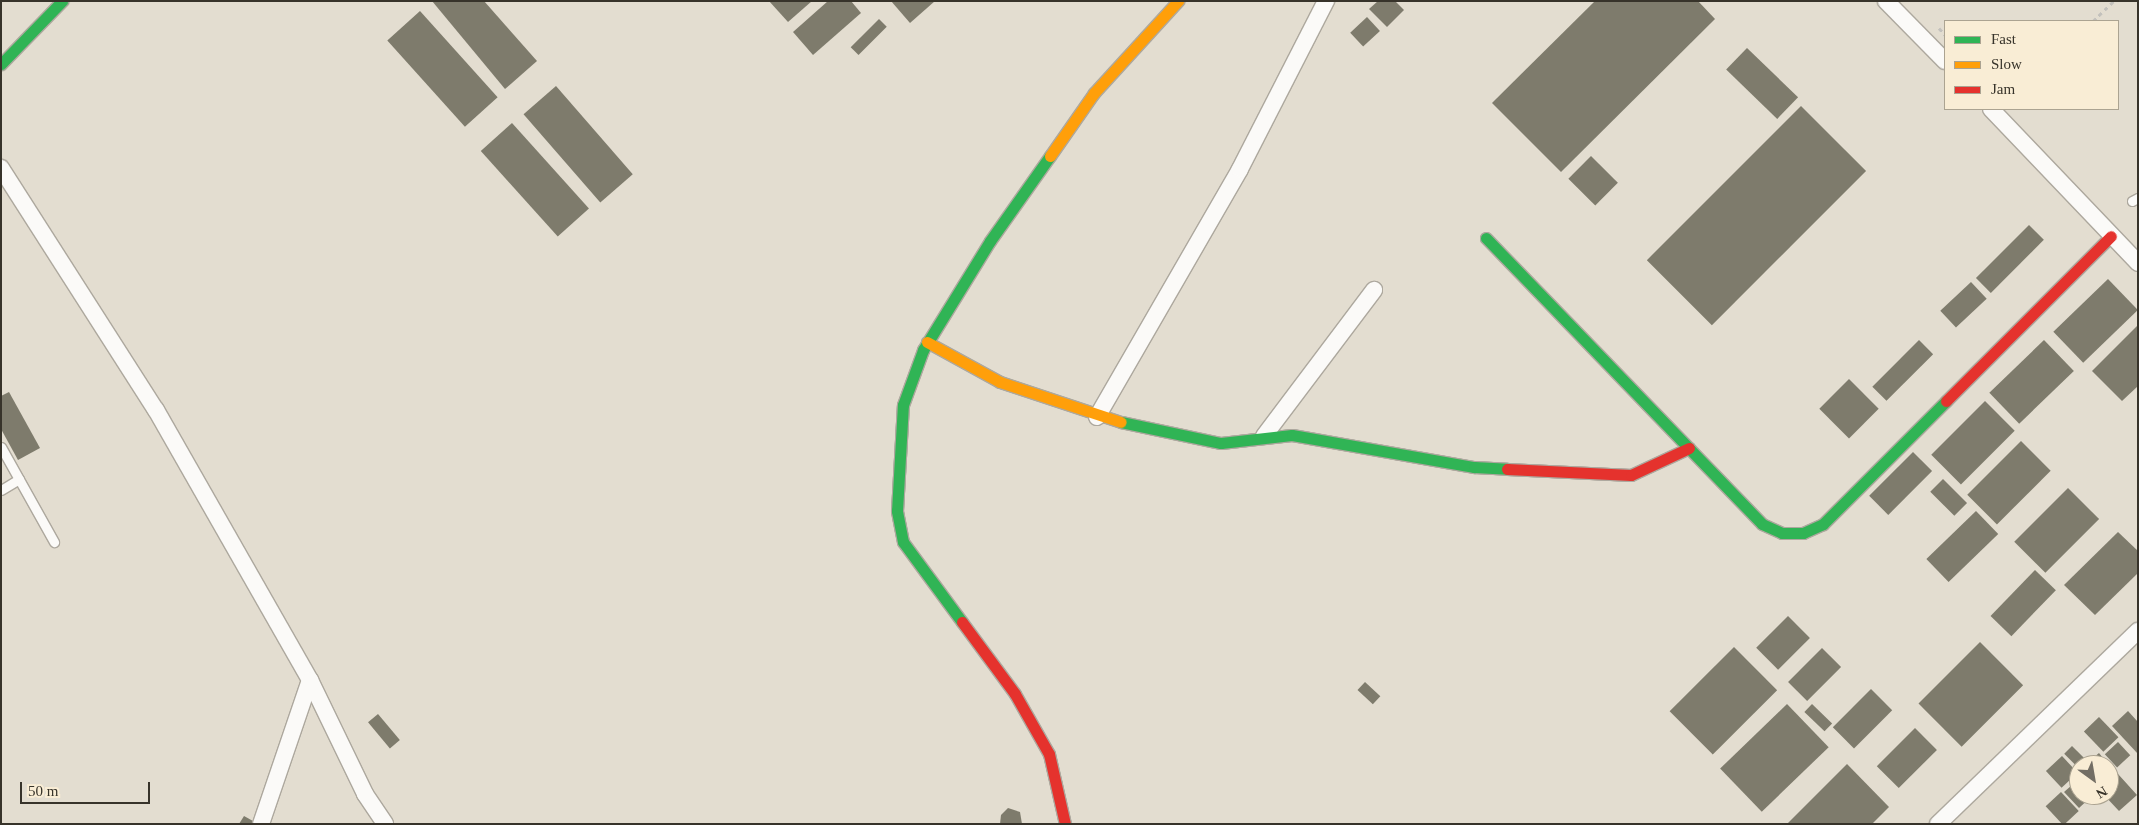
<!DOCTYPE html>
<style>
body{margin:0}
#map{position:relative;width:2139px;height:825px;overflow:hidden;background:#e3ddd0;font-family:"Times New Roman",serif}
div>[style]{position:absolute}
.building>*{inset:0;background:#7e7b6c;transform-origin:0 0}
.path>*{height:3px;margin-top:-1.5px;transform-origin:0;background:repeating-linear-gradient(90deg,#c3c1bc 0 4px,transparent 0 8px)}
.roads{filter:drop-shadow(1px 0 #ada89e) drop-shadow(-1px 0 #ada89e) drop-shadow(0 1px #ada89e) drop-shadow(0 -1px #ada89e)}
.lane>*{height:9px;margin:-4.5px;padding:0 4.5px;transform-origin:4.5px;border-radius:4.5px;background:#fbfaf8}
.street>*{height:16px;margin:-8px;padding:0 8px;transform-origin:8px;border-radius:8px;background:#fbfaf8}
.fast>*{height:11px;margin:-5.5px;padding:0 5.5px;transform-origin:5.5px;border-radius:5.5px;background:#30b455}
.slow>*{height:11px;margin:-5.5px;padding:0 5.5px;transform-origin:5.5px;border-radius:5.5px;background:#ff9f0a}
.jam>*{height:11px;margin:-5.5px;padding:0 5.5px;transform-origin:5.5px;border-radius:5.5px;background:#e5322d}
span{translate:-50% -50%;white-space:nowrap;text-align:center;line-height:1.15;-webkit-text-stroke:5px #f9edd5;paint-order:stroke}
.frame{position:absolute;inset:0;border:2px solid #37332a;pointer-events:none}
.legend{position:absolute;left:1944px;top:20px;width:175px;height:90px;box-sizing:border-box;background:#f9edd5;border:1px solid #aba391;margin:0;padding:6px 9px;list-style:none;font-size:15px;color:#37332a}
.legend li{display:flex;align-items:center;gap:10px;height:25px}
.legend b{width:25px;border:1px solid #aba391}
.north{position:absolute;left:2069px;top:755px;width:50px;height:50px;box-sizing:border-box;background:#f9edd5;border:1px solid #aba391;border-radius:50%;rotate:148deg;font-size:14px;font-weight:700;line-height:20px;text-align:center;color:#37332a}
.north::after{content:'';display:block;margin:auto;width:18px;height:22px;background:#736e64;clip-path:polygon(50% 0,100% 100%,50% 72%,0 100%)}
.scale{position:absolute;left:20px;top:782px;width:130px;height:22px;box-sizing:border-box;border:2px solid #37332a;border-top:0;padding-left:6px;font-size:15px;line-height:18px;white-space:nowrap;color:#37332a;-webkit-text-stroke:4px #f9edd5;paint-order:stroke}
</style>
<div id="map">
<div class="building">
<div style="clip-path:polygon(432px 1px,484px 1px,537px 61px,505px 89px)"></div>
<div style="clip-path:polygon(769px 1px,812px 1px,788px 22px)"></div>
<div style="clip-path:polygon(828px 1px,851px 1px,861px 13px,813px 55px,793px 32px)"></div>
<div style="clip-path:polygon(891px 1px,935px 1px,910px 23px)"></div>
<div style="clip-path:polygon(1378px 1px,1395px 1px,1404px 10px,1387px 27px,1369px 9px)"></div>
<div style="clip-path:polygon(1595px 1px,1698px 1px,1715px 19px,1561px 172px,1492px 103px)"></div>
<div style="left:420px;top:11px;width:116px;height:44px;rotate:48deg"></div>
<div style="left:1367px;top:17px;width:19px;height:23px;rotate:47deg"></div>
<div style="left:879px;top:19px;width:11px;height:40px;rotate:45deg"></div>
<div style="left:1747px;top:48px;width:71px;height:30px;rotate:44deg"></div>
<div style="left:556px;top:86px;width:117px;height:43px;rotate:49deg"></div>
<div style="left:1801px;top:106px;width:92px;height:218px;rotate:45deg"></div>
<div style="left:512px;top:123px;width:115px;height:42px;rotate:48deg"></div>
<div style="left:1591px;top:156px;width:38px;height:32px;rotate:45deg"></div>
<div style="left:2029px;top:225px;width:21px;height:75px;rotate:45deg"></div>
<div style="left:2108px;top:279px;width:43px;height:76px;rotate:46deg"></div>
<div style="left:1971px;top:282px;width:23px;height:42px;rotate:47deg"></div>
<div style="clip-path:polygon(2138px 325px,2138px 386px,2122px 401px,2092px 371px)"></div>
<div style="left:1919px;top:340px;width:20px;height:66px;rotate:45deg"></div>
<div style="left:2044px;top:340px;width:43px;height:76px;rotate:46deg"></div>
<div style="left:1849px;top:379px;width:42px;height:42px;rotate:45deg"></div>
<div style="clip-path:polygon(9px 392px,40px 448px,18px 460px,1px 429px,1px 396px)"></div>
<div style="left:1985px;top:401px;width:42px;height:76px;rotate:45deg"></div>
<div style="left:2021px;top:441px;width:42px;height:76px;rotate:45deg"></div>
<div style="left:1913px;top:452px;width:27px;height:62px;rotate:45deg"></div>
<div style="left:1943px;top:479px;width:34px;height:18px;rotate:45deg"></div>
<div style="left:2068px;top:488px;width:44px;height:76px;rotate:45deg"></div>
<div style="left:1976px;top:511px;width:32px;height:69px;rotate:46deg"></div>
<div style="clip-path:polygon(2118px 532px,2138px 551px,2138px 573px,2095px 615px,2064px 585px)"></div>
<div style="left:2035px;top:570px;width:29px;height:64px;rotate:44deg"></div>
<div style="left:1788px;top:616px;width:31px;height:45px;rotate:45deg"></div>
<div style="left:1980px;top:642px;width:61px;height:87px;rotate:45deg"></div>
<div style="left:1734px;top:647px;width:61px;height:91px;rotate:45deg"></div>
<div style="left:1822px;top:648px;width:27px;height:48px;rotate:45deg"></div>
<div style="left:1365px;top:682px;width:21px;height:11px;rotate:43deg"></div>
<div style="left:1871px;top:689px;width:30px;height:54px;rotate:45deg"></div>
<div style="left:1787px;top:704px;width:60px;height:93px;rotate:46deg"></div>
<div style="left:1812px;top:704px;width:28px;height:11px;rotate:44deg"></div>
<div style="clip-path:polygon(2128px 711px,2138px 722px,2138px 754px,2112px 726px)"></div>
<div style="left:378px;top:714px;width:34px;height:13px;rotate:50deg"></div>
<div style="left:2099px;top:717px;width:28px;height:21px;rotate:46deg"></div>
<div style="left:1915px;top:728px;width:31px;height:54px;rotate:45deg"></div>
<div style="left:2118px;top:742px;width:18px;height:18px;rotate:47deg"></div>
<div style="left:2072px;top:746px;width:21px;height:11px;rotate:45deg"></div>
<div style="clip-path:polygon(2099px 753px,2106px 762px,2103px 765px,2085px 765px)"></div>
<div style="left:2062px;top:756px;width:23px;height:22px;rotate:47deg"></div>
<div style="clip-path:polygon(1847px 764px,1889px 807px,1872px 824px,1787px 824px)"></div>
<div style="clip-path:polygon(2109px 764px,2137px 795px,2119px 811px,2104px 795px,2109px 795px)"></div>
<div style="clip-path:polygon(2079px 779px,2079px 795px,2093px 795px,2079px 808px,2064px 792px)"></div>
<div style="left:2061px;top:792px;width:26px;height:21px;rotate:47deg"></div>
<div style="clip-path:polygon(1008px 808px,1020px 812px,1022px 824px,1000px 824px,1001px 815px)"></div>
<div style="clip-path:polygon(244px 816px,253px 821px,251px 824px,239px 824px)"></div>
</div>
<div class="path">
<div style="left:2093px;top:21px;width:29px;rotate:-44deg"></div>
<div style="left:1939px;top:28px;width:9px;rotate:49deg"></div>
</div>
<div class="roads">
<div class="lane">
<div style="left:2132px;top:201px;width:7px;rotate:-27deg"></div>
<div style="left:1px;top:447px;width:109px;rotate:60.8deg"></div>
<div style="left:1px;top:490px;width:21px;rotate:-31deg"></div>
</div>
<div class="street">
<div style="left:1886px;top:1px;width:84px;rotate:45.5deg"></div>
<div style="left:1991px;top:109px;width:213px;rotate:46.3deg"></div>
<div style="left:1px;top:168px;width:287px;rotate:57.4deg"></div>
<div style="left:156px;top:410px;width:311px;rotate:60.3deg"></div>
<div style="left:310px;top:680px;width:127px;rotate:64.2deg"></div>
<div style="left:365px;top:794px;width:36px;rotate:56deg"></div>
<div style="left:1097px;top:417px;width:286px;rotate:-60deg"></div>
<div style="left:1240px;top:169px;width:189px;rotate:-62.9deg"></div>
<div style="left:1264px;top:436px;width:183px;rotate:-53deg"></div>
<div style="left:261px;top:824px;width:152px;rotate:-71.2deg"></div>
<div style="left:1938px;top:824px;width:278px;rotate:-44deg"></div>
</div>
<div class="fast">
<div style="left:1px;top:64px;width:88px;rotate:-45.9deg"></div>
<div style="left:1486px;top:238px;width:397px;rotate:46deg"></div>
<div style="left:1762px;top:524px;width:22px;rotate:24deg"></div>
<div style="left:1782px;top:533px;width:21px"></div>
<div style="left:1803px;top:533px;width:22px;rotate:-24deg"></div>
<div style="left:1823px;top:524px;width:174px;rotate:-45deg"></div>
<div style="left:1121px;top:422px;width:102px;rotate:11.9deg"></div>
<div style="left:1221px;top:443px;width:71px;rotate:-6.4deg"></div>
<div style="left:1292px;top:435px;width:185px;rotate:10deg"></div>
<div style="left:1474px;top:467px;width:33px;rotate:3deg"></div>
<div style="left:962px;top:622px;width:99px;rotate:-126.4deg"></div>
<div style="left:903px;top:542px;width:32px;rotate:-101deg"></div>
<div style="left:897px;top:511px;width:106px;rotate:-86.8deg"></div>
<div style="left:903px;top:405px;width:59px;rotate:-70deg"></div>
<div style="left:923px;top:350px;width:128px;rotate:-58.4deg"></div>
<div style="left:990px;top:241px;width:104px;rotate:-54.8deg"></div>
</div>
<div class="slow">
<div style="left:1050px;top:156px;width:77px;rotate:-55.1deg"></div>
<div style="left:1094px;top:93px;width:125px;rotate:-47.6deg"></div>
<div style="left:927px;top:342px;width:83px;rotate:28.7deg"></div>
<div style="left:1000px;top:382px;width:127px;rotate:18.3deg"></div>
</div>
<div class="jam">
<div style="left:1946px;top:401px;width:233px;rotate:-45deg"></div>
<div style="left:1507px;top:469px;width:124px;rotate:2.8deg"></div>
<div style="left:1631px;top:475px;width:64px;rotate:-25deg"></div>
<div style="left:962px;top:622px;width:89px;rotate:53.6deg"></div>
<div style="left:1015px;top:694px;width:69px;rotate:60.5deg"></div>
<div style="left:1049px;top:754px;width:72px;rotate:77.1deg"></div>
</div>
</div>
<div class="frame"></div>
<ul class="legend">
<li><b style="height:6px;background:#30b455"></b>Fast</li>
<li><b style="height:6px;background:#ff9f0a"></b>Slow</li>
<li><b style="height:6px;background:#e5322d"></b>Jam</li>
</ul>
<div class="north">N</div>
<div class="scale">50 m</div>
</div>
